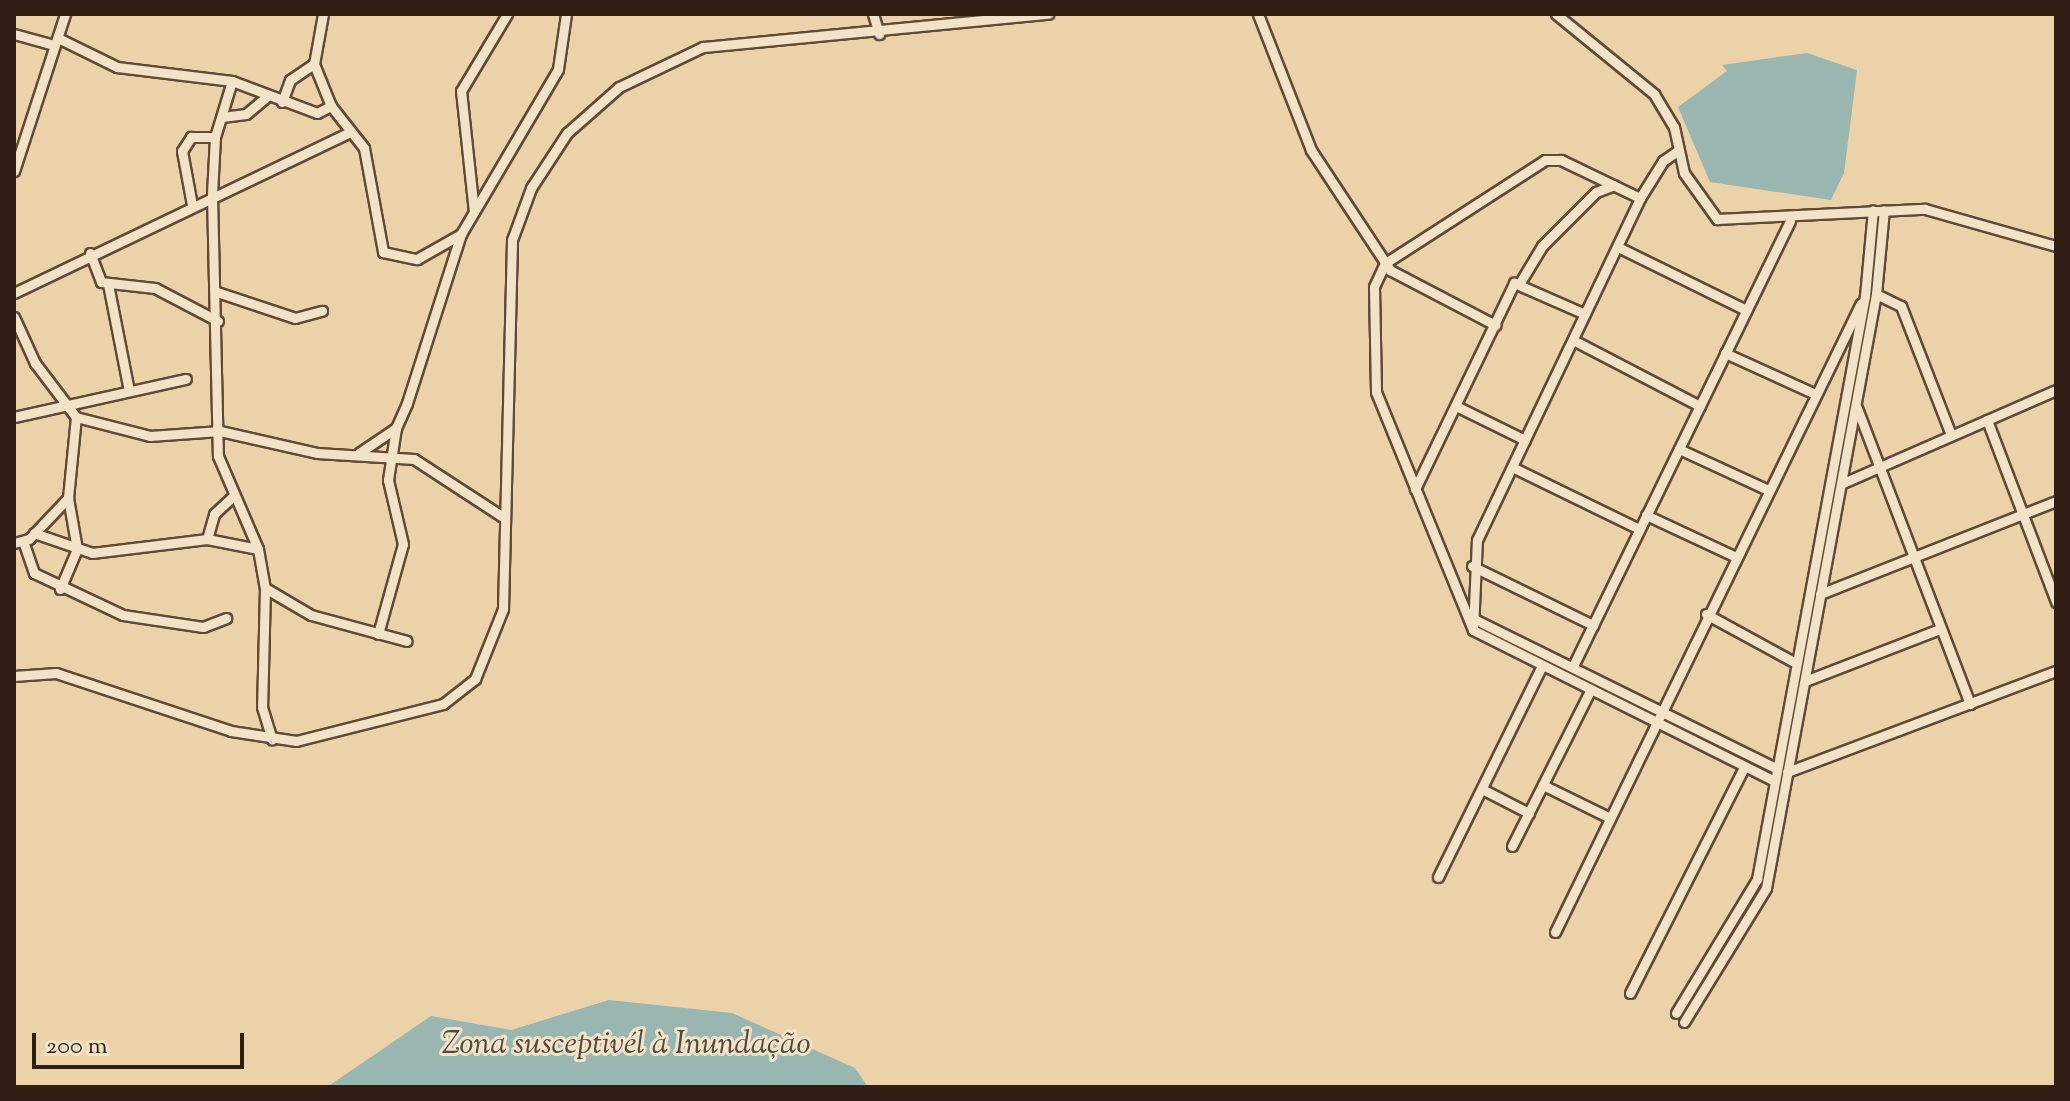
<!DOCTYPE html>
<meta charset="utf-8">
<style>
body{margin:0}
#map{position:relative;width:2070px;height:1101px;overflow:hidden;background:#ebd2a9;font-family:"Sorts Mill Goudy",serif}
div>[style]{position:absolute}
.water>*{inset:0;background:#99b6b0}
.roads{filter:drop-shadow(2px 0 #5f4a38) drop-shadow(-2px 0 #5f4a38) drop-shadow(0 2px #5f4a38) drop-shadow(0 -2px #5f4a38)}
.minor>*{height:9px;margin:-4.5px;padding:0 4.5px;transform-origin:4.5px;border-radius:4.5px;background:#f2e2c7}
span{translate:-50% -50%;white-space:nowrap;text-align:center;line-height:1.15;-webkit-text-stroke:6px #f2e2c7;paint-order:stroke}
.water-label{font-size:32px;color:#504b42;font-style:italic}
.frame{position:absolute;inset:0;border:16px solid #301d13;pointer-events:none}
.scale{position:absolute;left:32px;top:1033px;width:212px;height:36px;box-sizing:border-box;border:4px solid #301d13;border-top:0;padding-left:10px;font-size:24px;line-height:28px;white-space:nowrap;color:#301d13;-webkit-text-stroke:6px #f2e2c7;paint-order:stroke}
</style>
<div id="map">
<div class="water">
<div style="clip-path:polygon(1807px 53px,1857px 70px,1844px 173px,1831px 200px,1710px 182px,1678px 107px,1727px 71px,1722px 65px)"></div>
<div style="clip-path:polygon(609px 1000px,732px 1013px,855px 1068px,868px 1087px,327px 1087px,431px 1016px,511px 1030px)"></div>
</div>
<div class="roads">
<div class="minor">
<div style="left:323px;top:14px;width:51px;rotate:100.2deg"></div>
<div style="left:314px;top:64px;width:45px;rotate:68deg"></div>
<div style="left:331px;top:106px;width:53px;rotate:51.8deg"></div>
<div style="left:364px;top:148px;width:106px;rotate:79.6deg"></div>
<div style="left:383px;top:252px;width:35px;rotate:12deg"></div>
<div style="left:417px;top:259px;width:51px;rotate:-29.6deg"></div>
<div style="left:873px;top:14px;width:21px;rotate:73deg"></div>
<div style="left:1258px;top:14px;width:146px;rotate:68.7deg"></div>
<div style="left:1311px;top:150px;width:144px;rotate:56.6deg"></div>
<div style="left:1390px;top:270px;width:119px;rotate:27.6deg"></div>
<div style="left:1556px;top:14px;width:127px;rotate:39.2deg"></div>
<div style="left:1654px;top:94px;width:39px;rotate:59deg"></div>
<div style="left:1674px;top:127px;width:47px;rotate:77.7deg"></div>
<div style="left:1684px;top:173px;width:57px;rotate:54.3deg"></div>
<div style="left:1717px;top:219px;width:208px;rotate:-2.8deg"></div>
<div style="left:1925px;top:209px;width:136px;rotate:15.8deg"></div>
<div style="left:14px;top:34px;width:41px;rotate:15.4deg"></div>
<div style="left:58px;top:38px;width:66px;rotate:26.2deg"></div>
<div style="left:117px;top:67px;width:116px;rotate:6.9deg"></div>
<div style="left:232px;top:81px;width:91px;rotate:20.6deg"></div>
<div style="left:317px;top:113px;width:16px;rotate:-27deg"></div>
<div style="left:232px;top:81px;width:59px;rotate:106.9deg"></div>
<div style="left:215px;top:137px;width:58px;rotate:93deg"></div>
<div style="left:212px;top:195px;width:261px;rotate:88.7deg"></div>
<div style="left:218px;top:456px;width:101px;rotate:66.7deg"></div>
<div style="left:258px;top:549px;width:40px;rotate:80deg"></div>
<div style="left:265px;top:588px;width:119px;rotate:91.4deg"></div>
<div style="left:262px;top:707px;width:34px;rotate:73deg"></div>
<div style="left:282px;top:102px;width:23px;rotate:-70deg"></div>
<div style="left:290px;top:80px;width:29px;rotate:-34deg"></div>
<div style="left:222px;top:117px;width:24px;rotate:-7deg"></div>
<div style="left:246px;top:114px;width:26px;rotate:-40deg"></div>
<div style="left:14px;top:171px;width:165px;rotate:-72deg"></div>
<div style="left:1640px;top:198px;width:88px;rotate:-154.3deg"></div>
<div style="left:1561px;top:160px;width:16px;rotate:180deg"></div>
<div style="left:1545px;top:160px;width:190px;rotate:147.2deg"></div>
<div style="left:1385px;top:263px;width:26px;rotate:115deg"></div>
<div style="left:1374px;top:287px;width:105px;rotate:88.9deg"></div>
<div style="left:1376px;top:392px;width:257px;rotate:67.8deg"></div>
<div style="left:1473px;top:630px;width:335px;rotate:26.6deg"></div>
<div style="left:192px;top:205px;width:55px;rotate:-100.5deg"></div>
<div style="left:182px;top:151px;width:17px;rotate:-57deg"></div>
<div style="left:191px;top:137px;width:24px"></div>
<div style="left:474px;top:212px;width:122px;rotate:-96.1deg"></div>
<div style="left:461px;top:91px;width:90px;rotate:-59.1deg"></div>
<div style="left:1618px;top:247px;width:143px;rotate:26.2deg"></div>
<div style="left:90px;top:253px;width:31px;rotate:69deg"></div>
<div style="left:101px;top:282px;width:54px;rotate:6.3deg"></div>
<div style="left:155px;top:288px;width:71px;rotate:27.6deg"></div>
<div style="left:1521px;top:281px;width:41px;rotate:-59deg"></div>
<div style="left:1542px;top:246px;width:76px;rotate:-45deg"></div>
<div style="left:1596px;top:192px;width:19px;rotate:-21deg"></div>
<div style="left:108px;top:284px;width:109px;rotate:78.9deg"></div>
<div style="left:217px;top:292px;width:82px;rotate:18.4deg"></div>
<div style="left:295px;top:318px;width:28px;rotate:-15deg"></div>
<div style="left:14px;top:293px;width:373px;rotate:-25.6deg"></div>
<div style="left:1876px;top:294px;width:28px;rotate:26deg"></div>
<div style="left:1901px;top:306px;width:138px;rotate:68.8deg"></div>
<div style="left:14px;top:317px;width:51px;rotate:65.5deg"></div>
<div style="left:35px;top:363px;width:68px;rotate:52.8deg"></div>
<div style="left:76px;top:417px;width:76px;rotate:14.4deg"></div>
<div style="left:150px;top:436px;width:70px;rotate:-4.1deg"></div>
<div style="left:220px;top:431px;width:99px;rotate:12.8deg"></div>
<div style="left:317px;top:453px;width:97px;rotate:3.5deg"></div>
<div style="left:414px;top:459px;width:106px;rotate:33.1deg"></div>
<div style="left:1573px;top:340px;width:143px;rotate:27.5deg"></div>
<div style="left:1725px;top:353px;width:97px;rotate:24.4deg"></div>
<div style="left:1456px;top:406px;width:77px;rotate:26.2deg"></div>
<div style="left:1857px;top:408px;width:317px;rotate:69.1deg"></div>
<div style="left:14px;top:417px;width:176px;rotate:-12.5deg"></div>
<div style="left:1987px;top:420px;width:195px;rotate:69.2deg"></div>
<div style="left:1679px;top:449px;width:96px;rotate:24.7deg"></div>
<div style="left:359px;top:453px;width:45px;rotate:-34deg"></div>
<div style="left:396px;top:428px;width:27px;rotate:-66deg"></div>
<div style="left:407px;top:403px;width:177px;rotate:-72.3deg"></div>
<div style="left:461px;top:234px;width:191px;rotate:-59.5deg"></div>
<div style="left:558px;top:69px;width:56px;rotate:-81.7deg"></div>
<div style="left:1512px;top:467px;width:141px;rotate:26deg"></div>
<div style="left:1843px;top:483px;width:232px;rotate:-23.6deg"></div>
<div style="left:1415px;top:489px;width:229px;rotate:-64.3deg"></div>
<div style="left:1514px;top:283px;width:77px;rotate:23.6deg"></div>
<div style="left:1646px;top:515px;width:97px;rotate:25deg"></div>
<div style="left:34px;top:533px;width:61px;rotate:19deg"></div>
<div style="left:92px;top:553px;width:116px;rotate:-6.9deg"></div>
<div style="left:207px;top:539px;width:26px;rotate:-74deg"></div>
<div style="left:214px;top:514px;width:26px;rotate:-43deg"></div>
<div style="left:207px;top:539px;width:52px;rotate:11.1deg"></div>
<div style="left:23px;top:541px;width:34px;rotate:71deg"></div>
<div style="left:34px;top:573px;width:98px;rotate:25.3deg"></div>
<div style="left:123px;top:615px;width:81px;rotate:8.5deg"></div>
<div style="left:203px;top:627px;width:25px;rotate:-21deg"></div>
<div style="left:14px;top:543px;width:16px;rotate:-15deg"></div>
<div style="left:29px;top:539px;width:57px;rotate:-46.4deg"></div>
<div style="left:68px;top:498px;width:81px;rotate:-84.4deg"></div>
<div style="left:1472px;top:566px;width:135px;rotate:26deg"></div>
<div style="left:265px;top:588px;width:53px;rotate:30.4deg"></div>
<div style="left:311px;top:615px;width:99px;rotate:15.2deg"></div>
<div style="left:60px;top:589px;width:43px;rotate:-67deg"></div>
<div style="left:77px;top:549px;width:52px;rotate:-100deg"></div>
<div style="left:1820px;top:594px;width:254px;rotate:-21.5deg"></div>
<div style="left:1706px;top:614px;width:102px;rotate:28.6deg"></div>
<div style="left:1474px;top:619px;width:336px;rotate:26.3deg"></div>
<div style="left:1473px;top:630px;width:90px;rotate:-87.5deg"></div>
<div style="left:1477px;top:540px;width:379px;rotate:-64.5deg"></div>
<div style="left:1640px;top:198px;width:44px;rotate:-58.1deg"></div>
<div style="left:1663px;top:161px;width:19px;rotate:-35deg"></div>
<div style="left:378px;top:634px;width:93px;rotate:-74.5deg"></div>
<div style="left:403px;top:544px;width:66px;rotate:-103.2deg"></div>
<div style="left:388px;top:480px;width:53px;rotate:-81.3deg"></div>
<div style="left:1573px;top:666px;width:495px;rotate:-64deg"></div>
<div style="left:14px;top:676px;width:42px;rotate:-4.1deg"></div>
<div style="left:56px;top:673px;width:184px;rotate:18.3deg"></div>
<div style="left:231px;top:731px;width:66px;rotate:8.7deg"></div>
<div style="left:296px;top:741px;width:152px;rotate:-14.1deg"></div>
<div style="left:443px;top:704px;width:41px;rotate:-38deg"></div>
<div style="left:475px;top:679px;width:75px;rotate:-68.2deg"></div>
<div style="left:503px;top:609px;width:369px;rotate:-88.6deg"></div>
<div style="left:512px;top:240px;width:55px;rotate:-69.9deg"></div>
<div style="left:531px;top:188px;width:66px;rotate:-56.8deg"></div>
<div style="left:567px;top:133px;width:69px;rotate:-41.5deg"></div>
<div style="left:619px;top:87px;width:93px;rotate:-25.5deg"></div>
<div style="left:703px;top:47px;width:347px;rotate:-5.5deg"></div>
<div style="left:1805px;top:681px;width:145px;rotate:-21.1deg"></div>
<div style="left:1787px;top:772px;width:287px;rotate:-20.6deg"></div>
<div style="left:1543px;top:785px;width:75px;rotate:26.2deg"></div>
<div style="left:1482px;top:789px;width:53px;rotate:27.1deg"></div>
<div style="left:1512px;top:846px;width:174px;rotate:-63.3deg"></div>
<div style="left:1438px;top:877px;width:235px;rotate:-63.8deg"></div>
<div style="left:1555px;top:932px;width:699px;rotate:-64.06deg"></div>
<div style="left:1630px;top:993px;width:253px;rotate:-63.2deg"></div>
<div style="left:1676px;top:1013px;width:157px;rotate:-58.8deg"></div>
<div style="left:1757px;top:879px;width:593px;rotate:-79.51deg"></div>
<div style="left:1865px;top:296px;width:86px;rotate:-84.7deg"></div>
<div style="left:1684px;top:1022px;width:157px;rotate:-58.5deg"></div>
<div style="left:1766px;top:888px;width:604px;rotate:-79.51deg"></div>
<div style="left:1876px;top:294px;width:84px;rotate:-84.6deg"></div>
</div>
</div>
<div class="water-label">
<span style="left:626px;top:1045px">Zona susceptivél à Inundação</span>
</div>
<div class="frame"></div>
<div class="scale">200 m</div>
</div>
